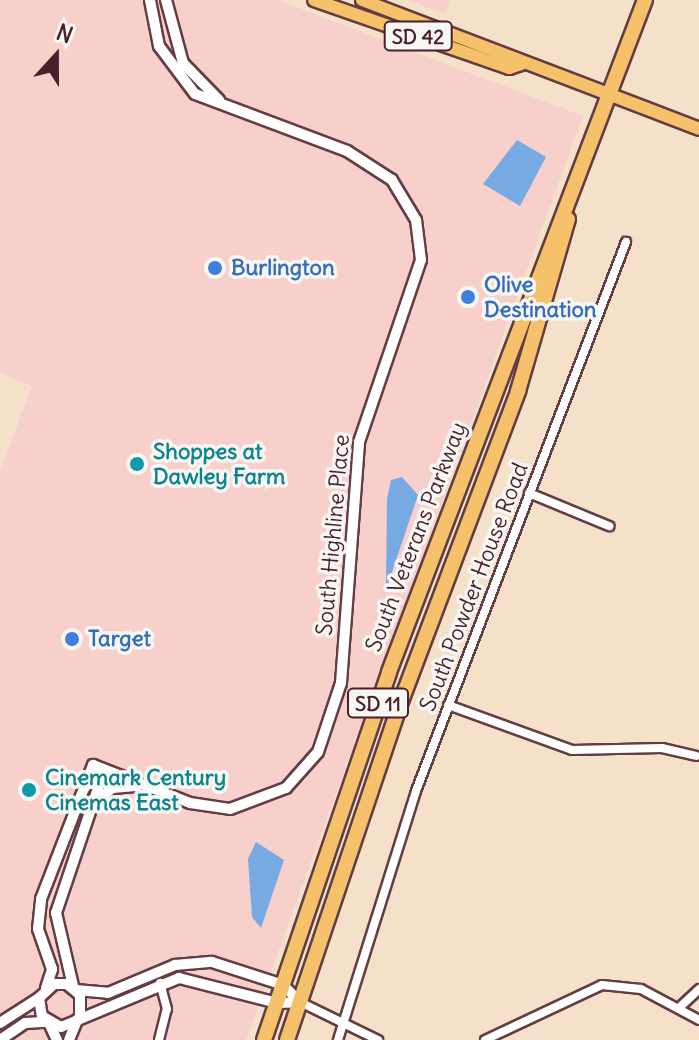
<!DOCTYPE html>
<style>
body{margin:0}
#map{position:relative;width:699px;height:1040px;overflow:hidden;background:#f5e1c9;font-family:Delius,sans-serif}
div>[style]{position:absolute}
.built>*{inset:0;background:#f7d0cb}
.water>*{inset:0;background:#77a9e3}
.roads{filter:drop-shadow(2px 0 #643c43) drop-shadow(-2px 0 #643c43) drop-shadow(0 2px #643c43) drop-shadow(0 -2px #643c43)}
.minor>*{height:8px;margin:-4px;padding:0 4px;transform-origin:4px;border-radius:4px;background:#fff}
.tertiary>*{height:10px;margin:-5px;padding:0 5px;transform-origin:5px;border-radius:5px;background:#fff}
.primary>*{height:12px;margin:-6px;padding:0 6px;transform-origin:6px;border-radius:6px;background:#f5c16b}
.trunk>*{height:14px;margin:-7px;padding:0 7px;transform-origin:7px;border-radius:7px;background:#f5c16b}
.dots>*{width:22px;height:22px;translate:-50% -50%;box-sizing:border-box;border:4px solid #f6f6f2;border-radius:50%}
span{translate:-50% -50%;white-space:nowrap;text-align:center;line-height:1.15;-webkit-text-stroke:7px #f6f6f2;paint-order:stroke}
.shield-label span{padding:2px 6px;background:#f6f6f2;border:2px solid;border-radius:6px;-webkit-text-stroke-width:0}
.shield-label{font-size:20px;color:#4a1f2b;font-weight:700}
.shop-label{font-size:22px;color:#366cbe;font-weight:700}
.left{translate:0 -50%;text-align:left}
.culture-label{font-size:22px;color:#0d838f;font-weight:700}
.street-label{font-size:22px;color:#4a1f2b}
.north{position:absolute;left:16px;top:16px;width:80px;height:80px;-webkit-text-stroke:6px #f6f6f2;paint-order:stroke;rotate:21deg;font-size:22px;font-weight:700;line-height:32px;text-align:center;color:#4a1f2b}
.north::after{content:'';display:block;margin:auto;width:28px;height:36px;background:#4a1f2b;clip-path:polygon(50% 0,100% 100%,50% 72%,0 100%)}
</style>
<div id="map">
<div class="built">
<div style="clip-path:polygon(0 0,278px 0,583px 116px,246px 1040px,0 1040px,0 472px,32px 386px,0 373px)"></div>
<div style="clip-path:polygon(407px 0,450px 0,445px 14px)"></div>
</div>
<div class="water">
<div style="clip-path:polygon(517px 140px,546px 157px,520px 206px,483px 184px)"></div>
<div style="clip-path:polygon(402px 477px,418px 495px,386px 590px,387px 499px,391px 480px)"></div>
<div style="clip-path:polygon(256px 842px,284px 860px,261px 928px,252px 917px,248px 859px)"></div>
</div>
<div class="roads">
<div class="minor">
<div style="left:529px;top:493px;width:87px;rotate:22.4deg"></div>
<div style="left:448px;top:705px;width:132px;rotate:19.9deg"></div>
<div style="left:572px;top:750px;width:90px;rotate:-1.3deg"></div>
<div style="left:662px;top:748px;width:35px;rotate:13deg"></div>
<div style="left:300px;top:1002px;width:87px;rotate:26deg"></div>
<div style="left:681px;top:1006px;width:25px;rotate:-43deg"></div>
<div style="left:159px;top:1040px;width:32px;rotate:-76deg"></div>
<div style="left:167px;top:1009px;width:27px;rotate:-105deg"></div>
<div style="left:338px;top:1040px;width:261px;rotate:-72.6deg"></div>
<div style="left:416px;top:791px;width:588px;rotate:-69.07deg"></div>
<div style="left:485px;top:1040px;width:129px;rotate:-25.2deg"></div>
<div style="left:602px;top:985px;width:39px;rotate:6deg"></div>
<div style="left:641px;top:989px;width:66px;rotate:28.1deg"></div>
</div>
<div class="tertiary">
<div style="left:166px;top:0;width:65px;rotate:74.9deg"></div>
<div style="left:183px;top:63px;width:52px;rotate:45.8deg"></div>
<div style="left:95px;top:801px;width:22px;rotate:-36deg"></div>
<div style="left:113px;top:788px;width:25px;rotate:-5deg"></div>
<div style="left:73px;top:986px;width:75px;rotate:-103.1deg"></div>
<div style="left:56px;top:913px;width:151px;rotate:-71.4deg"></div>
<div style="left:46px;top:988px;width:20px;rotate:-72deg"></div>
<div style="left:52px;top:969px;width:42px;rotate:-109.3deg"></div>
<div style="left:38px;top:929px;width:30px;rotate:-84deg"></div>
<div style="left:41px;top:899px;width:144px;rotate:-68.8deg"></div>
<div style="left:93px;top:765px;width:104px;rotate:21.4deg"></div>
<div style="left:190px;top:803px;width:40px;rotate:8.5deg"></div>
<div style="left:230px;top:809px;width:60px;rotate:-20.6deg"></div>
<div style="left:286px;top:788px;width:48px;rotate:-48.4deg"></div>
<div style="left:318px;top:752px;width:73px;rotate:-71.6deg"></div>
<div style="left:341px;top:683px;width:242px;rotate:-85.7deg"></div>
<div style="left:359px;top:442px;width:192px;rotate:-71.2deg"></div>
<div style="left:421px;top:260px;width:40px;rotate:-97.1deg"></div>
<div style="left:416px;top:220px;width:47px;rotate:-121deg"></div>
<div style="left:392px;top:180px;width:54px;rotate:-147.2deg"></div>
<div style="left:347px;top:151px;width:162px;rotate:-159.4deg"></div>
<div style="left:195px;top:94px;width:60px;rotate:-126.9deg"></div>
<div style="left:159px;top:46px;width:47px;rotate:-101.1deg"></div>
<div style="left:76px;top:990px;width:32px;rotate:5deg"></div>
<div style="left:108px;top:993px;width:73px;rotate:-22.7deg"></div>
<div style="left:175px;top:965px;width:37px;rotate:-5deg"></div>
<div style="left:212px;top:962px;width:75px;rotate:17.9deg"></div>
<div style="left:283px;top:985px;width:24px;rotate:45deg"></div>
<div style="left:80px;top:1016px;width:21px;rotate:-90deg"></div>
<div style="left:80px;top:995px;width:17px;rotate:-140deg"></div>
<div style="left:67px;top:984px;width:13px;rotate:180deg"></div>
<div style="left:54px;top:984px;width:21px;rotate:137deg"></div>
<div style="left:39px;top:998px;width:18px;rotate:81deg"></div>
<div style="left:42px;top:1016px;width:22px;rotate:30deg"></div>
<div style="left:61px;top:1027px;width:128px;rotate:-22.6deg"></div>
<div style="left:179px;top:978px;width:101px;rotate:14.3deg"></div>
<div style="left:277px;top:1003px;width:23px;rotate:-2deg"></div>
<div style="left:0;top:1023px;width:46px;rotate:-32.7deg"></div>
<div style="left:49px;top:1023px;width:19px;rotate:65deg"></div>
<div style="left:0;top:1040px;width:30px;rotate:-34deg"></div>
<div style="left:25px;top:1023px;width:22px;rotate:-3deg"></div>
<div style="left:69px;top:1040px;width:22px;rotate:-68deg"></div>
</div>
<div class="primary">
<div style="left:314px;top:0;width:207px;rotate:19.2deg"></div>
<div style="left:509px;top:68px;width:13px;rotate:-18deg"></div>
<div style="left:362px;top:0;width:361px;rotate:20.9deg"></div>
</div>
<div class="trunk">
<div style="left:264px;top:1040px;width:389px;rotate:-71.2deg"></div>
<div style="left:389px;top:672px;width:719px;rotate:-69.15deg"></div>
<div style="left:287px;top:1040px;width:354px;rotate:-71.4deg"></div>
<div style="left:400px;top:704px;width:335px;rotate:-69.3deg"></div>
<div style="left:518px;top:391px;width:179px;rotate:-73.8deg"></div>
</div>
</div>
<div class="dots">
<div style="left:215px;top:268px;background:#3f7fe0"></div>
<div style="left:468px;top:297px;background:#3f7fe0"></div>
<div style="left:137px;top:464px;background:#0f9aa8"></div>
<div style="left:72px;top:639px;background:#3f7fe0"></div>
<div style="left:29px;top:790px;background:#0f9aa8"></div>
</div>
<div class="shield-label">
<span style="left:418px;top:36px">SD 42</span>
<span style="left:378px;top:703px">SD 11</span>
</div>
<div class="shop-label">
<span class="left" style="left:231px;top:268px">Burlington</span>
<span class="left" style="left:484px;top:297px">Olive<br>Destination</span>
<span class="left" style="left:88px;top:639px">Target</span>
</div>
<div class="culture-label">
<span class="left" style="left:153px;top:464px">Shoppes at<br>Dawley Farm</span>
<span class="left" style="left:45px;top:790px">Cinemark Century<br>Cinemas East</span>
</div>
<div class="street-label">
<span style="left:333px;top:535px;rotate:-85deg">South Highline Place</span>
<span style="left:416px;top:537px;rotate:-69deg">South Veterans Parkway</span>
<span style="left:474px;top:587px;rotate:-69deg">South Powder House Road</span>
</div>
<div class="north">N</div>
</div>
